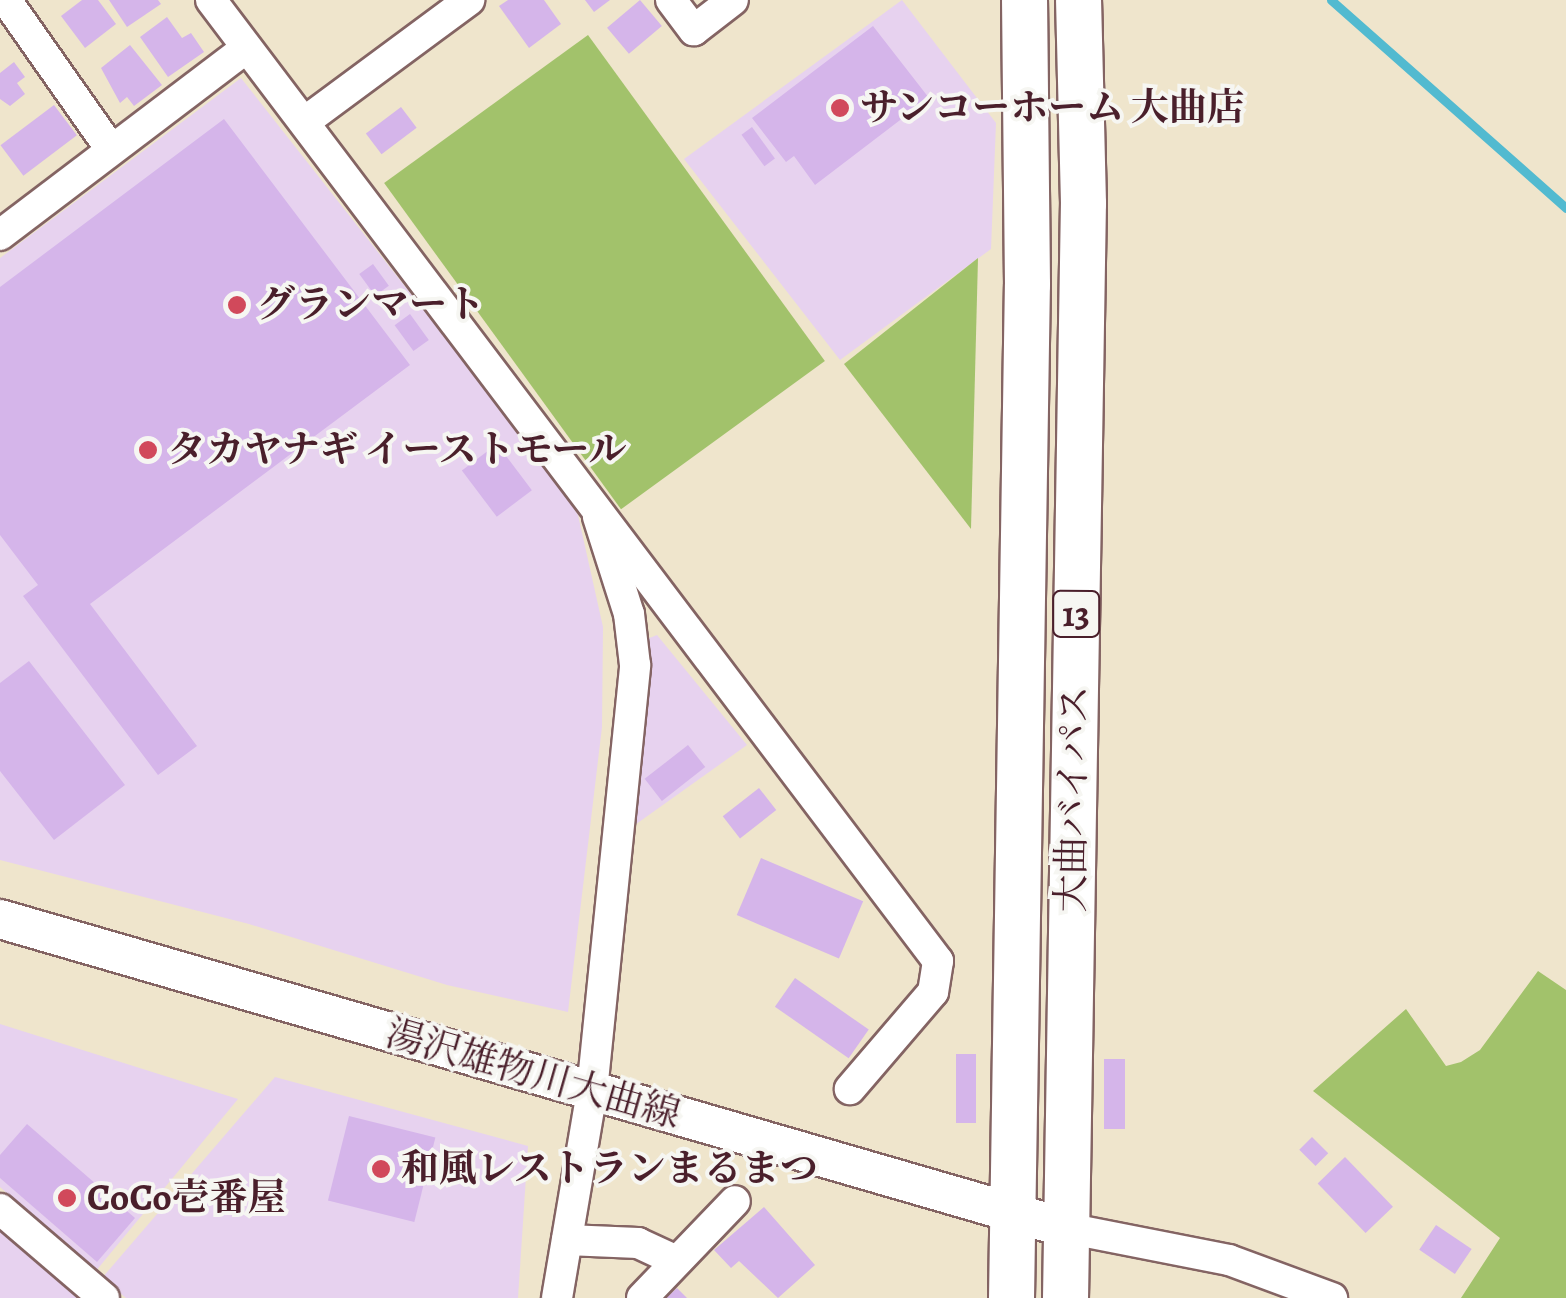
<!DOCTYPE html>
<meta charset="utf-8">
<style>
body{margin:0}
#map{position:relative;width:1566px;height:1298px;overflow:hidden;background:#efe5cc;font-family:Alegreya,"Noto Serif JP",serif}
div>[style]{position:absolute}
.built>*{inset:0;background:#e7d2ef}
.green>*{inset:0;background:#a2c26b;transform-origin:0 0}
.stream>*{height:9px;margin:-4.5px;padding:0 4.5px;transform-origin:4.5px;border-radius:4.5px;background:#52bad0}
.building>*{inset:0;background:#d5b5ea;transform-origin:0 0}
.roads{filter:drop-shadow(2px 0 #846463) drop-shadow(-2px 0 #846463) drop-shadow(0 2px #846463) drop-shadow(0 -2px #846463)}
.minor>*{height:30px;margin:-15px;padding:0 15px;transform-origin:15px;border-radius:15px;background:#fff}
.major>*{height:38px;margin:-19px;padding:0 19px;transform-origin:19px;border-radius:19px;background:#fff}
.highway>*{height:45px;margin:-22.5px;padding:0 22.5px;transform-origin:22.5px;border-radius:22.5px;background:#fff}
.dots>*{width:28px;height:28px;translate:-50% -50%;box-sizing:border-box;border:5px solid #f6f6f2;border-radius:50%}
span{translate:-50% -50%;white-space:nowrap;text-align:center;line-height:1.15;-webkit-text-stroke:8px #f6f6f2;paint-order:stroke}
.shield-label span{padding:2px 8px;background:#f6f6f2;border:2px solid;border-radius:8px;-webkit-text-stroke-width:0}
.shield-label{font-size:35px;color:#4a1f2b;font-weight:700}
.poi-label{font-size:38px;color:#4a1f2b;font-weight:700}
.left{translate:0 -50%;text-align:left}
.street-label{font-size:38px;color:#4a1f2b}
</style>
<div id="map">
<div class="built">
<div style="clip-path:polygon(902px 0,996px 123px,991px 249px,840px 360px,684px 159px)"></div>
<div style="clip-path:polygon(241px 78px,548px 468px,578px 515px,603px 627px,602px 727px,568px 1012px,447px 985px,249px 924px,0 860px,0 258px)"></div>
<div style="clip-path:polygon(657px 635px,747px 745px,632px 827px,647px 639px)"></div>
<div style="clip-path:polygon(0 1024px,238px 1099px,95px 1272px,0 1187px)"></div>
<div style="clip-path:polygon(275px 1077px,528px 1146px,518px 1298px,126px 1298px,102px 1278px)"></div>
<div style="clip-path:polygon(0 1226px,83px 1298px,0 1298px)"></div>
</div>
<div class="green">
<div style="left:588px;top:35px;width:403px;height:252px;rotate:54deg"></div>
<div style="clip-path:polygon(978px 258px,971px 529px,844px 364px)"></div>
<div style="clip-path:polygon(1538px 971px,1566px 990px,1566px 1298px,1461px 1298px,1500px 1238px,1313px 1091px,1406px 1009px,1446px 1066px,1461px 1062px,1480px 1050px)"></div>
</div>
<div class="stream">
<div style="left:1331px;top:0;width:314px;rotate:41.5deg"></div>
</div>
<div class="building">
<div style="clip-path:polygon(82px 0,98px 0,116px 24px,85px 48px,61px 16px)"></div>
<div style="clip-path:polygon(109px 0,158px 0,161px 4px,127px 27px)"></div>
<div style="clip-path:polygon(508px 0,544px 0,561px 24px,529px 48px,499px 6px)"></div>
<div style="clip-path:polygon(585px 0,610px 0,594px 12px)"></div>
<div style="left:640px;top:0;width:34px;height:43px;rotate:50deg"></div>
<div style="clip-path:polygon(167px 17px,182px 38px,191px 33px,204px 52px,168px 77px,140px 37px)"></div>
<div style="clip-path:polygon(873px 26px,929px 98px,815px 185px,794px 156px,786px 162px,752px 118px)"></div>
<div style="clip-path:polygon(130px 45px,162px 85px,134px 106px,127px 97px,120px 103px,101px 68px)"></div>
<div style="clip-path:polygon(14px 62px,25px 77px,17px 83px,25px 94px,10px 106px,0 99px,0 73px)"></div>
<div style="left:54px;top:105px;width:38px;height:67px;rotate:53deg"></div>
<div style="left:401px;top:107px;width:26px;height:44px;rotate:53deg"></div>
<div style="clip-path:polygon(224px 119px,410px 365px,90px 604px,197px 746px,158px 775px,23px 596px,38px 585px,0 535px,0 287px)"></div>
<div style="left:752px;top:127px;width:39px;height:13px;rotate:54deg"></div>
<div style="left:373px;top:264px;width:27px;height:17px;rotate:54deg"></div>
<div style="left:410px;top:314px;width:32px;height:19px;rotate:54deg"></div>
<div style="left:497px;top:444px;width:58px;height:44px;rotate:53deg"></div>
<div style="clip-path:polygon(29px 661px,125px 785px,54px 840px,0 771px,0 683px)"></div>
<div style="left:688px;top:745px;width:28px;height:55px;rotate:52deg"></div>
<div style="left:759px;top:788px;width:28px;height:46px;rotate:52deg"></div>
<div style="left:761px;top:858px;width:111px;height:62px;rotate:23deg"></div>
<div style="left:795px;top:978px;width:90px;height:35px;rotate:35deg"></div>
<div style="left:956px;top:1054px;width:20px;height:69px"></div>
<div style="left:1104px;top:1059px;width:21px;height:70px"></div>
<div style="left:349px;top:1116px;width:89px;height:87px;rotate:14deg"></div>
<div style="clip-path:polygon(27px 1124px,135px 1218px,97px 1262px,0 1178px,0 1155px)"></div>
<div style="left:1312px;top:1137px;width:23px;height:18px;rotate:45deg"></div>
<div style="left:1345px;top:1157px;width:69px;height:38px;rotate:46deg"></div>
<div style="clip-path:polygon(764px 1207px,815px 1265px,778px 1298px,739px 1261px,731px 1268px,714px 1250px)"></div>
<div style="left:1436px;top:1225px;width:43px;height:30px;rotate:34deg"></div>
<div style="clip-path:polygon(677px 1288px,687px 1298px,666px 1298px)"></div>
</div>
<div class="roads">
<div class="minor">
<div style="left:6px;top:0;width:181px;rotate:54.9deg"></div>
<div style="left:211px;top:0;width:1205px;rotate:52.89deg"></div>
<div style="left:938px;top:961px;width:31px;rotate:99deg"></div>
<div style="left:933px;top:992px;width:128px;rotate:130.6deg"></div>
<div style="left:671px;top:0;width:38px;rotate:53deg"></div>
<div style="left:694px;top:30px;width:49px;rotate:-37.6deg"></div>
<div style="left:307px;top:120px;width:202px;rotate:-36.5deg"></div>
<div style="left:0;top:235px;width:309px;rotate:-37.2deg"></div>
<div style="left:0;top:1209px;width:137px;rotate:40.6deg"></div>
<div style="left:1066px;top:1228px;width:166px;rotate:11.1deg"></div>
<div style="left:1229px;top:1260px;width:110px;rotate:20.3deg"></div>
<div style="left:567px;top:1240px;width:71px;rotate:2.4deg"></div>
<div style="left:638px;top:1243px;width:43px;rotate:24.8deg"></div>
<div style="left:557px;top:1298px;width:210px;rotate:-80.4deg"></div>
<div style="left:592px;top:1091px;width:428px;rotate:-84.2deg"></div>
<div style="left:635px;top:665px;width:51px;rotate:-96.7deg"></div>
<div style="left:629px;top:614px;width:102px;rotate:-107.7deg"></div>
<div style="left:642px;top:1298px;width:134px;rotate:-46.2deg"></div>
</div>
<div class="major">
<div style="left:0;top:919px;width:1110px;rotate:16.17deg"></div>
</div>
<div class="highway">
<div style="left:1011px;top:1298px;width:1014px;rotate:-89.1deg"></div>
<div style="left:1027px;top:284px;width:284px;rotate:-90.6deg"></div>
<div style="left:1065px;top:1298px;width:1095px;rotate:-89.06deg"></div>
<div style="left:1083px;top:203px;width:203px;rotate:-91.4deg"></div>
</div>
</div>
<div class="dots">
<div style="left:840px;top:108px;background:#d1495b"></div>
<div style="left:237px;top:305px;background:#d1495b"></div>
<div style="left:148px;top:450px;background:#d1495b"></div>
<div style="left:381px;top:1169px;background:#d1495b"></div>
<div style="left:67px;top:1198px;background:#d1495b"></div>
</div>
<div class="shield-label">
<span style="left:1076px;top:614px">13</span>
</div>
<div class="poi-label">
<span class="left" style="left:860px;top:108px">サンコーホーム 大曲店</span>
<span class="left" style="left:257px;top:305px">グランマート</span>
<span class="left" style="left:168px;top:450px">タカヤナギ イーストモール</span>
<span class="left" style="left:401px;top:1169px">和風レストランまるまつ</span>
<span class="left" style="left:87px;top:1198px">CoCo壱番屋</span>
</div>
<div class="street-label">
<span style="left:1073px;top:799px;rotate:-89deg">大曲バイパス</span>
<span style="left:533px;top:1074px;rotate:16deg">湯沢雄物川大曲線</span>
</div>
</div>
